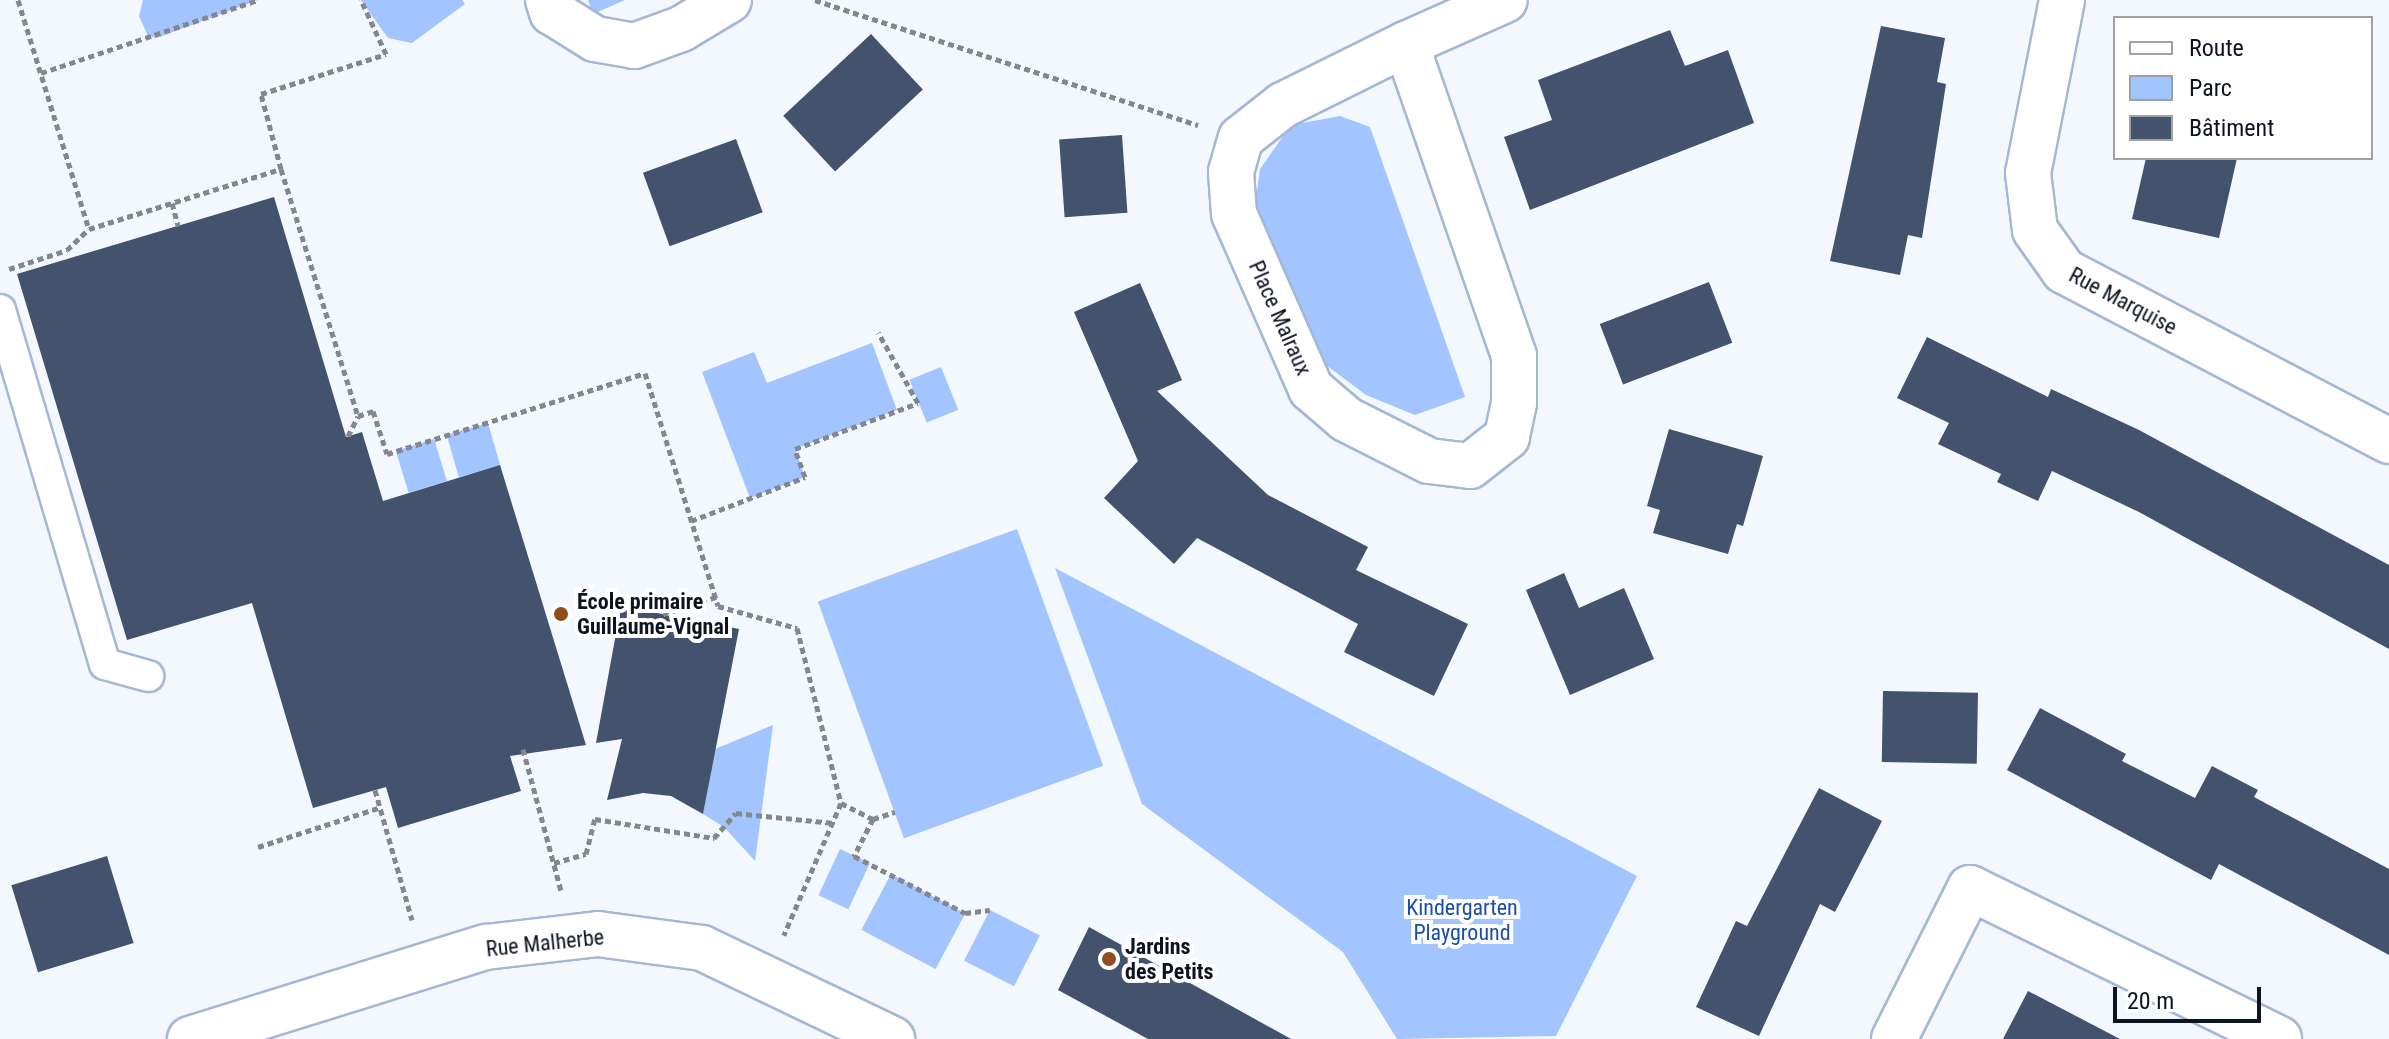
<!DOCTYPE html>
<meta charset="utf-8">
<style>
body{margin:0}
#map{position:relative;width:2389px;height:1039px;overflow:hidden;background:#f3f7fe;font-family:"Roboto Condensed",sans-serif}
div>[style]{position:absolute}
.green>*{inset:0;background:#a2c4ff;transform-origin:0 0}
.building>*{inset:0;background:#43526d;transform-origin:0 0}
.path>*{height:5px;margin-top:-2.5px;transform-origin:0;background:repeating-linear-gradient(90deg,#828790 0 6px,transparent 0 10px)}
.roads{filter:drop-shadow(2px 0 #a4b7d5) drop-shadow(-2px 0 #a4b7d5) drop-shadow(0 2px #a4b7d5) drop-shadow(0 -2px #a4b7d5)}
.service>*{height:30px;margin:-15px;padding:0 15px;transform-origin:15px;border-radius:15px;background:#fff}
.minor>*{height:44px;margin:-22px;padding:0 22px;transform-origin:22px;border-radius:22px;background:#fff}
.dots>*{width:22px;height:22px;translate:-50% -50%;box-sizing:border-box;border:4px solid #fff;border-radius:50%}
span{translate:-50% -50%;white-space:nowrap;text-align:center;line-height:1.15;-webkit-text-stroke:8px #fff;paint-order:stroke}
.street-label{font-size:22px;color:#0d141f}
.poi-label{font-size:22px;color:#0d141f;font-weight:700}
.left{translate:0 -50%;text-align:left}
.park-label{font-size:22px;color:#194eab}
.legend{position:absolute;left:2113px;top:16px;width:260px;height:144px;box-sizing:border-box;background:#fff;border:2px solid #9ea1a5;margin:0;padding:10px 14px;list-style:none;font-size:24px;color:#0d141f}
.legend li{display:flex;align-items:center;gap:16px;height:40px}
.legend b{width:40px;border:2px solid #9ea1a5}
.scale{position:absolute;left:2113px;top:987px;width:148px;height:36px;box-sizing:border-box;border:4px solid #0d141f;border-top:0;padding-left:10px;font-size:24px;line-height:28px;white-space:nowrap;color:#0d141f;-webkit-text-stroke:6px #fff;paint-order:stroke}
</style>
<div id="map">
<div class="green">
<div style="clip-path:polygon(143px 0,258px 0,157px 38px,148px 36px,139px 16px)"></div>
<div style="clip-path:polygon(361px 0,462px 0,465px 4px,412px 43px,388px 38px)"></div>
<div style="clip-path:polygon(588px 0,625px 0,593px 14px)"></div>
<div style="clip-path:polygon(1340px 116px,1370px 127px,1465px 397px,1415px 415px,1366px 395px,1326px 365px,1254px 214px,1260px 169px,1291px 125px)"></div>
<div style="clip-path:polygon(872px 343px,897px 410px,795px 449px,805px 477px,750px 498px,702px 372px,754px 352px,767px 383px)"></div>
<div style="left:941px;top:367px;width:46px;height:34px;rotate:68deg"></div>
<div style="left:488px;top:423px;width:44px;height:43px;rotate:74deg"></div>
<div style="left:434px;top:439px;width:44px;height:40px;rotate:73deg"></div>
<div style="left:1017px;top:529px;width:252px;height:212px;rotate:70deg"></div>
<div style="clip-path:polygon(1055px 568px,1637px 876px,1556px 1036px,1397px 1039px,1343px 952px,1142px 804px)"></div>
<div style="clip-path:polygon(773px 725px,761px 816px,755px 861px,724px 827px,703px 814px,715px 749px)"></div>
<div style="left:840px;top:849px;width:33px;height:51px;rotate:25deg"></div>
<div style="left:891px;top:874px;width:84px;height:63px;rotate:28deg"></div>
<div style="left:990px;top:910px;width:56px;height:57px;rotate:27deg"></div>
</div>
<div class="building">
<div style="clip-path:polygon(1881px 26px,1945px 38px,1937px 82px,1946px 84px,1922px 238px,1908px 235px,1900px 275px,1830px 261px)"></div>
<div style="clip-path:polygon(1670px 30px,1685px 66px,1728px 50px,1754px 123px,1530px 210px,1504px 137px,1552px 120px,1538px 80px)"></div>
<div style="left:871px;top:34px;width:76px;height:120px;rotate:47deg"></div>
<div style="left:1122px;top:135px;width:78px;height:63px;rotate:86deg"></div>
<div style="left:736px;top:139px;width:78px;height:99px;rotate:70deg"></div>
<div style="clip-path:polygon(2146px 158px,2237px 158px,2219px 238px,2132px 219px)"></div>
<div style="clip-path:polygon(274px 197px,346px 437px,362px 432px,383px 501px,500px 465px,586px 745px,510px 756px,521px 791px,398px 828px,386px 787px,313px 808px,252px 603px,127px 640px,17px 274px)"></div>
<div style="left:1709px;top:282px;width:65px;height:117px;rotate:69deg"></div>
<div style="clip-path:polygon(1140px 283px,1182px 380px,1157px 391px,1268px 495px,1368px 547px,1356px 570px,1468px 624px,1434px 696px,1344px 652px,1358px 624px,1197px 538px,1174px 564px,1104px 498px,1138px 461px,1074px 312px)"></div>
<div style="clip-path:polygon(1927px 337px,2048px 397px,2051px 389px,2139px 430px,2389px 565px,2389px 649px,2139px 512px,2052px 471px,2038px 501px,1997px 482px,2001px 474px,1938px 444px,1949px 423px,1897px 398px)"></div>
<div style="clip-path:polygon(1669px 429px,1763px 456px,1743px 526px,1737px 524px,1728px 554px,1653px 533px,1660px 510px,1647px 506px)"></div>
<div style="clip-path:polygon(1564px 573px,1579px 608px,1624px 588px,1654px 659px,1570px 695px,1526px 590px)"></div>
<div style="clip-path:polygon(621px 606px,739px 629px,703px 814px,671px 796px,643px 793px,607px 800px,622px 739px,596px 743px)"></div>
<div style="left:1883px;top:691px;width:95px;height:71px;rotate:1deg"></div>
<div style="clip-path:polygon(2040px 708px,2126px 754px,2122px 761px,2195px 798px,2212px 766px,2258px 790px,2254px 797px,2389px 869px,2389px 955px,2219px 864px,2211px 880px,2007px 770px)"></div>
<div style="clip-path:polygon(1819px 788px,1882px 821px,1835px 912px,1820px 904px,1759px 1036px,1696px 1007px,1736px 921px,1747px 926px)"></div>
<div style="left:107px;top:856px;width:91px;height:100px;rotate:73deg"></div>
<div style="clip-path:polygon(1089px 927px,1291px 1039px,1148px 1039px,1058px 990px)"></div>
<div style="clip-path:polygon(2028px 991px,2120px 1039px,2003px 1039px)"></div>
</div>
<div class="path">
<div style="left:18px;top:0;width:240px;rotate:72.8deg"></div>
<div style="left:89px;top:229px;width:201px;rotate:-17.4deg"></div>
<div style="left:281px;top:169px;width:259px;rotate:72.7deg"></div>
<div style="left:358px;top:416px;width:16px;rotate:-18deg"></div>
<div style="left:373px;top:411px;width:45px;rotate:72deg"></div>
<div style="left:387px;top:454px;width:270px;rotate:-17.4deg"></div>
<div style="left:645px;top:373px;width:244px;rotate:72.6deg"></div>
<div style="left:718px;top:606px;width:82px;rotate:15.6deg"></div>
<div style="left:797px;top:628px;width:180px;rotate:75.9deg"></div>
<div style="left:841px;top:803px;width:144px;rotate:113.4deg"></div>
<div style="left:815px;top:0;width:403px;rotate:18.1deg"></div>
<div style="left:41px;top:73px;width:229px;rotate:-18.6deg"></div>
<div style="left:281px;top:169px;width:78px;rotate:-104.9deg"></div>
<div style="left:261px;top:94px;width:131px;rotate:-17.7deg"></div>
<div style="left:386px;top:54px;width:60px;rotate:-114.8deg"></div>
<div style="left:172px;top:203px;width:24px;rotate:75deg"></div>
<div style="left:9px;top:269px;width:61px;rotate:-18.1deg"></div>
<div style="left:67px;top:250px;width:30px;rotate:-44deg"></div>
<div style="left:348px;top:436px;width:22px;rotate:-63deg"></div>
<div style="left:691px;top:521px;width:122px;rotate:-21.1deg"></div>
<div style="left:805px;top:477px;width:30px;rotate:-110deg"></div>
<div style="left:795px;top:449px;width:131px;rotate:-20.5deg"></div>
<div style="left:918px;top:403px;width:81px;rotate:-119.4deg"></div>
<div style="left:663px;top:614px;width:56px;rotate:-17.8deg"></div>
<div style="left:523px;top:749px;width:147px;rotate:75deg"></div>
<div style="left:375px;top:790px;width:135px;rotate:74.1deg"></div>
<div style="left:841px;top:803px;width:36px;rotate:27deg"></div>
<div style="left:873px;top:819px;width:42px;rotate:117.2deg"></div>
<div style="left:854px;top:856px;width:125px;rotate:27.2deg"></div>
<div style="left:965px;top:913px;width:25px;rotate:-7deg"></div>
<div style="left:873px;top:819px;width:23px;rotate:-18deg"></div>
<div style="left:258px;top:847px;width:129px;rotate:-18deg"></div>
<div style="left:554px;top:863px;width:33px;rotate:-16deg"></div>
<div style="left:586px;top:854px;width:36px;rotate:-76deg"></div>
<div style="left:595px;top:819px;width:121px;rotate:9.1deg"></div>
<div style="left:714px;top:838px;width:33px;rotate:-49deg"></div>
<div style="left:736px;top:813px;width:98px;rotate:5.9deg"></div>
</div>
<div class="roads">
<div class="service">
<div style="left:0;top:310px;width:369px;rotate:73.5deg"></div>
<div style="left:105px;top:664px;width:45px;rotate:15.6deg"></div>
</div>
<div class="minor">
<div style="left:548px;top:0;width:13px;rotate:72deg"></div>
<div style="left:552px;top:12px;width:51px;rotate:32.1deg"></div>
<div style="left:595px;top:39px;width:40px;rotate:10deg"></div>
<div style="left:634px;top:46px;width:50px;rotate:-19.9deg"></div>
<div style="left:681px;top:29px;width:56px;rotate:-31.1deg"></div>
<div style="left:2062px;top:0;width:176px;rotate:101.1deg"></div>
<div style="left:2028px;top:173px;width:57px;rotate:83deg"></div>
<div style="left:2035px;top:230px;width:50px;rotate:54.7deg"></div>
<div style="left:2064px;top:271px;width:367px;rotate:27.6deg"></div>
<div style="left:1406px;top:44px;width:330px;rotate:70.9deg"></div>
<div style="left:1514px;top:356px;width:47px;rotate:90deg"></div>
<div style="left:1514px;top:403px;width:35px;rotate:102deg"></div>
<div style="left:1507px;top:437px;width:47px;rotate:141.9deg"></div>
<div style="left:1470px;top:466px;width:41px;rotate:-173deg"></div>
<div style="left:1429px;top:461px;width:93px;rotate:-153.2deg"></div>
<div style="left:1346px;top:419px;width:46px;rotate:-139.4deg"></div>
<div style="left:1311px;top:389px;width:191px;rotate:-113.7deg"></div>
<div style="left:1234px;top:214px;width:42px;rotate:-94.1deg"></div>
<div style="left:1231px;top:172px;width:35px;rotate:-74deg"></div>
<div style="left:1241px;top:138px;width:53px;rotate:-38.2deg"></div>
<div style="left:1283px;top:105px;width:137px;rotate:-26.4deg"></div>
<div style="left:1406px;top:44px;width:108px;rotate:-24deg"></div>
<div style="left:190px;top:1039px;width:310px;rotate:-17.3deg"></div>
<div style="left:486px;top:947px;width:113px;rotate:-6.6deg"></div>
<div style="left:598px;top:934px;width:105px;rotate:7.7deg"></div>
<div style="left:702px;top:948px;width:211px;rotate:25.6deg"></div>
<div style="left:1894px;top:1039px;width:169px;rotate:-63.3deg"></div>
<div style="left:1970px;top:888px;width:344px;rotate:26deg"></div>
</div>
</div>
<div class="dots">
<div style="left:561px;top:614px;background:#914d20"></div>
<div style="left:1109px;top:959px;background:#914d20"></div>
</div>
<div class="street-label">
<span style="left:2123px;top:301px;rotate:28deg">Rue Marquise</span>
<span style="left:1280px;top:318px;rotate:66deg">Place Malraux</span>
<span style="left:545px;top:943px;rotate:-6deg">Rue Malherbe</span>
</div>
<div class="poi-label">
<span class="left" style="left:577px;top:614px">École primaire<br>Guillaume-Vignal</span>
<span class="left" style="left:1125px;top:959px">Jardins<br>des Petits</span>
</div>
<div class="park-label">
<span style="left:1462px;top:920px">Kindergarten<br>Playground</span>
</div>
<ul class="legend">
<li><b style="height:10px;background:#fff"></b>Route</li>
<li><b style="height:22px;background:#a2c4ff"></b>Parc</li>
<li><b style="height:22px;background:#43526d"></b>Bâtiment</li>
</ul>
<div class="scale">20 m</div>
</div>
